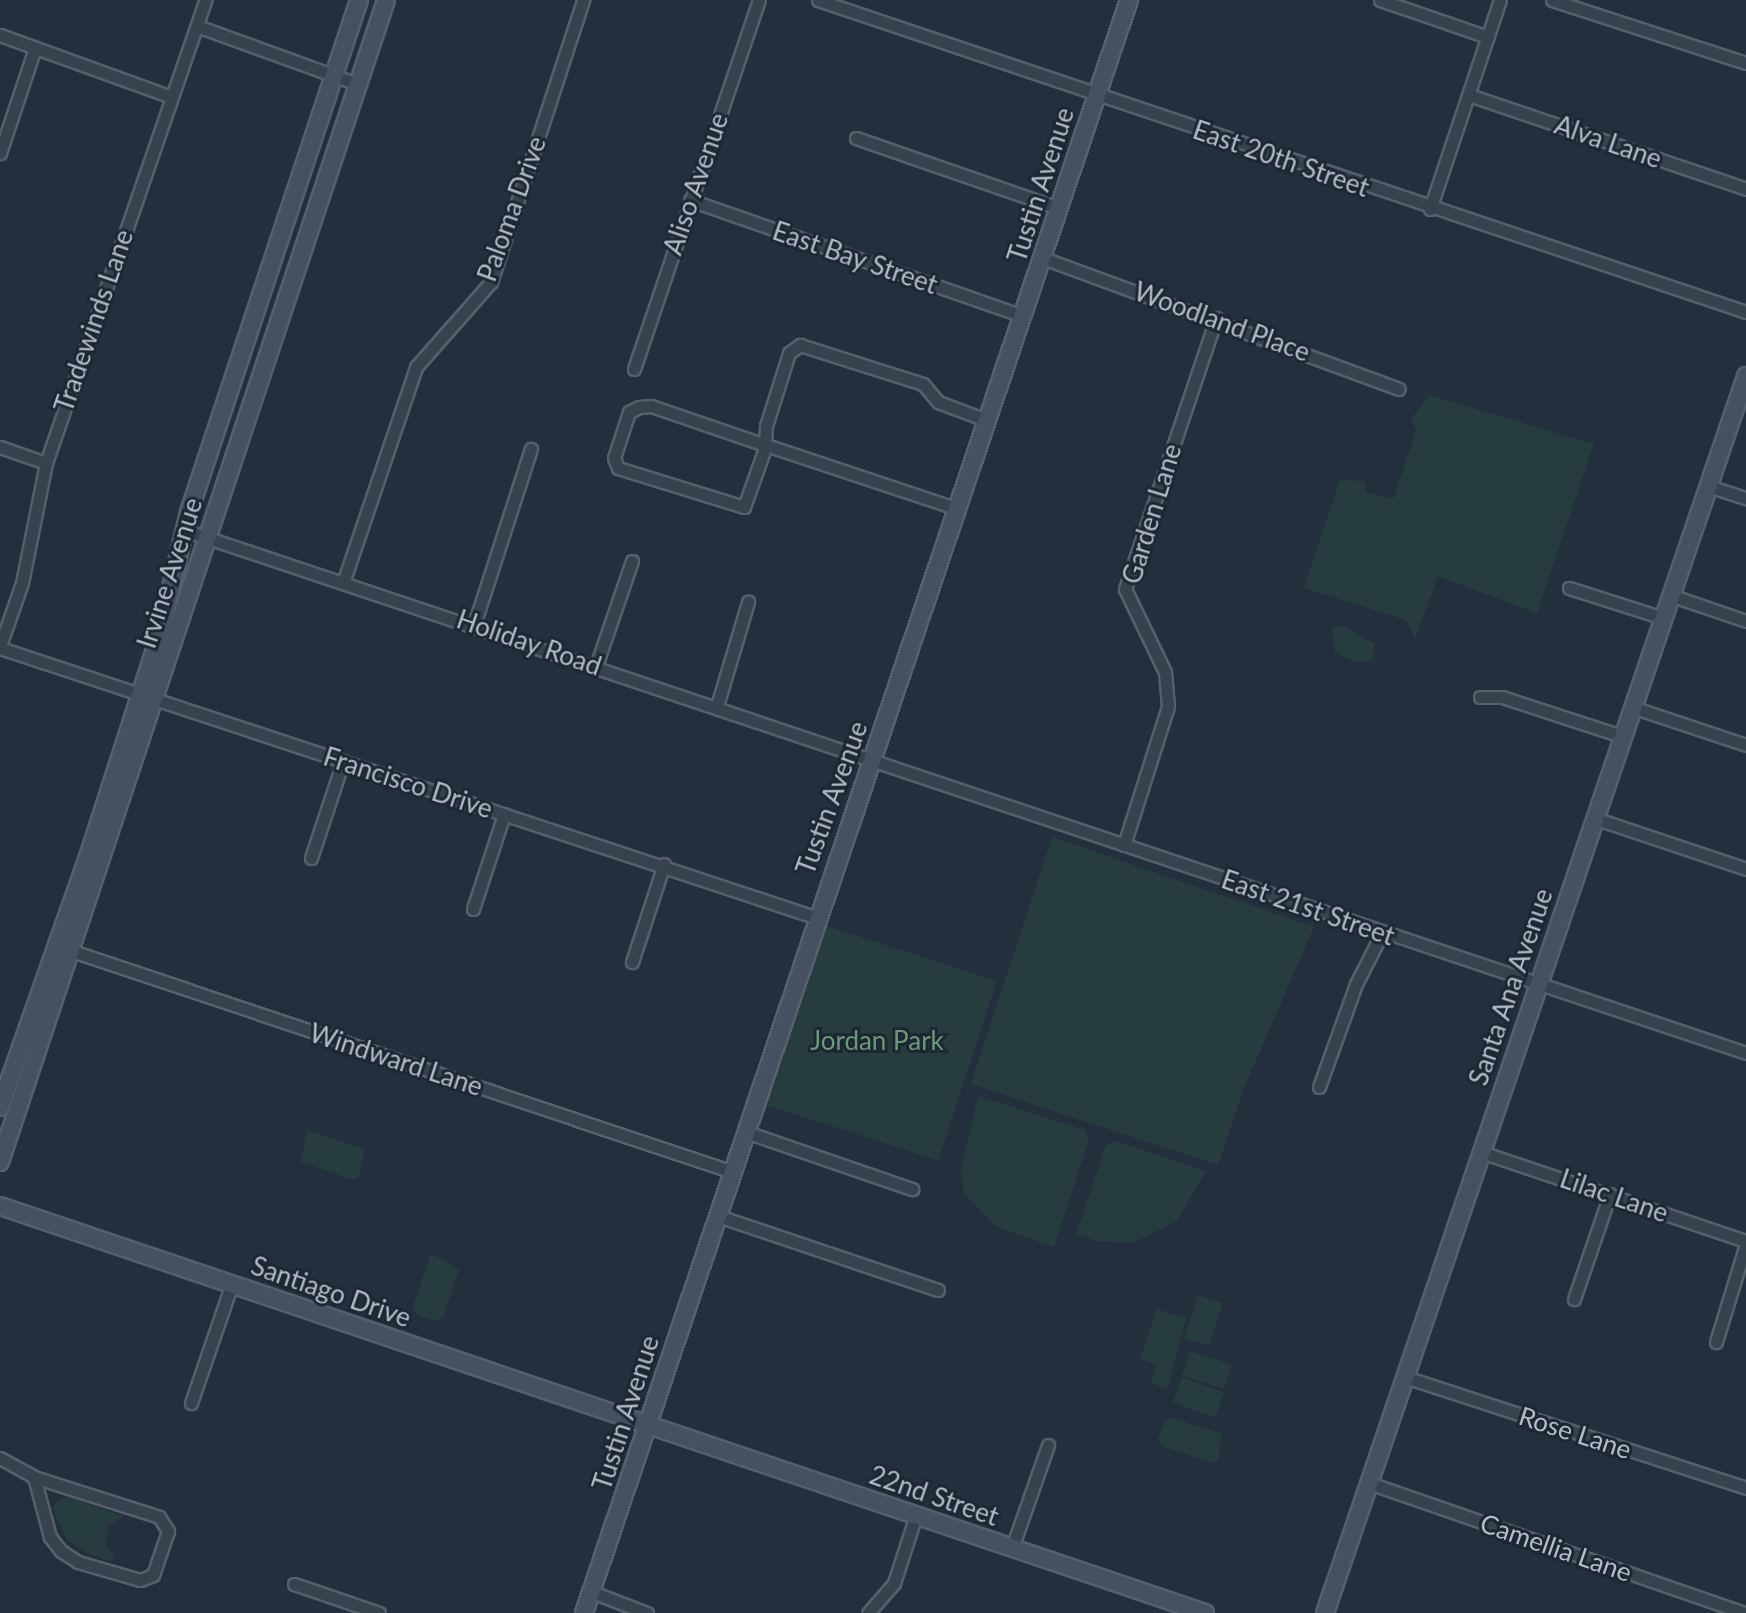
<!DOCTYPE html>
<style>
body{margin:0}
#map{position:relative;width:1746px;height:1613px;overflow:hidden;background:#242f3e;font-family:Lato,sans-serif}
div>[style]{position:absolute}
.green>*{inset:0;background:#263c3f;transform-origin:0 0}
.roads{filter:drop-shadow(2px 0 #565f6c) drop-shadow(-2px 0 #565f6c) drop-shadow(0 2px #565f6c) drop-shadow(0 -2px #565f6c)}
.street>*{height:11px;margin:-5.5px;padding:0 5.5px;transform-origin:5.5px;border-radius:5.5px;background:#38414e}
.secondary>*{height:16px;margin:-8px;padding:0 8px;transform-origin:8px;border-radius:8px;background:#465061}
span{translate:-50% -50%;white-space:nowrap;text-align:center;line-height:1.15;-webkit-text-stroke:6px #1d2633;paint-order:stroke}
.street-label{font-size:26px;color:#b4bcc9}
.park-label{font-size:26px;color:#6b9a76}
</style>
<div id="map">
<div class="green">
<div style="clip-path:polygon(1429px 395px,1594px 444px,1537px 613px,1438px 576px,1415px 639px,1406px 620px,1304px 588px,1340px 480px,1365px 481px,1366px 492px,1393px 499px,1416px 430px,1411px 419px)"></div>
<div style="clip-path:polygon(1344px 626px,1375px 644px,1373px 660px,1356px 662px,1335px 653px,1332px 627px)"></div>
<div style="clip-path:polygon(1052px 837px,1314px 927px,1243px 1090px,1218px 1165px,971px 1084px)"></div>
<div style="left:815px;top:922px;width:191px;height:189px;rotate:18deg"></div>
<div style="clip-path:polygon(978px 1096px,1085px 1130px,1089px 1140px,1054px 1247px,995px 1226px,964px 1193px,961px 1171px)"></div>
<div style="clip-path:polygon(307px 1130px,364px 1149px,359px 1177px,353px 1180px,301px 1162px)"></div>
<div style="clip-path:polygon(1116px 1141px,1206px 1171px,1177px 1221px,1133px 1243px,1097px 1241px,1076px 1234px,1106px 1145px)"></div>
<div style="clip-path:polygon(431px 1253px,459px 1270px,443px 1317px,434px 1321px,417px 1315px,413px 1307px)"></div>
<div style="left:1198px;top:1295px;width:26px;height:45px;rotate:18deg"></div>
<div style="clip-path:polygon(1157px 1309px,1186px 1319px,1168px 1389px,1151px 1383px,1157px 1365px,1140px 1359px)"></div>
<div style="left:1190px;top:1351px;width:44px;height:26px;rotate:18deg"></div>
<div style="left:1182px;top:1377px;width:45px;height:27px;rotate:20deg"></div>
<div style="clip-path:polygon(1172px 1418px,1222px 1434px,1218px 1460px,1211px 1463px,1162px 1446px,1158px 1439px,1165px 1420px)"></div>
<div style="clip-path:polygon(66px 1496px,124px 1516px,108px 1527px,107px 1545px,115px 1558px,109px 1561px,84px 1552px,66px 1539px,52px 1507px)"></div>
</div>
<div class="roads">
<div class="street">
<div style="left:818px;top:0;width:979px;rotate:18.58deg"></div>
<div style="left:1380px;top:0;width:114px;rotate:18.9deg"></div>
<div style="left:1552px;top:0;width:204px;rotate:18deg"></div>
<div style="left:197px;top:26px;width:170px;rotate:19.9deg"></div>
<div style="left:0;top:35px;width:182px;rotate:19.9deg"></div>
<div style="left:1469px;top:95px;width:293px;rotate:18.7deg"></div>
<div style="left:856px;top:138px;width:214px;rotate:19.1deg"></div>
<div style="left:0;top:153px;width:111px;rotate:-71.6deg"></div>
<div style="left:690px;top:200px;width:350px;rotate:19.2deg"></div>
<div style="left:1430px;top:209px;width:220px;rotate:-71.5deg"></div>
<div style="left:1043px;top:258px;width:379px;rotate:20.2deg"></div>
<div style="left:634px;top:369px;width:390px;rotate:-71.3deg"></div>
<div style="left:765px;top:445px;width:120px;rotate:-161.1deg"></div>
<div style="left:651px;top:406px;width:12px;rotate:175deg"></div>
<div style="left:639px;top:407px;width:11px;rotate:153deg"></div>
<div style="left:629px;top:412px;width:48px;rotate:108.1deg"></div>
<div style="left:614px;top:458px;width:11px;rotate:68deg"></div>
<div style="left:618px;top:468px;width:132px;rotate:17.2deg"></div>
<div style="left:744px;top:507px;width:63px;rotate:-70.4deg"></div>
<div style="left:765px;top:448px;width:3px;rotate:-90deg"></div>
<div style="left:765px;top:445px;width:19px;rotate:-87deg"></div>
<div style="left:766px;top:426px;width:77px;rotate:-72.5deg"></div>
<div style="left:789px;top:353px;width:14px;rotate:-36deg"></div>
<div style="left:800px;top:345px;width:129px;rotate:17.6deg"></div>
<div style="left:923px;top:384px;width:23px;rotate:50deg"></div>
<div style="left:938px;top:402px;width:51px;rotate:20.6deg"></div>
<div style="left:0;top:447px;width:49px;rotate:19.2deg"></div>
<div style="left:772px;top:447px;width:196px;rotate:18.4deg"></div>
<div style="left:1708px;top:486px;width:40px;rotate:18deg"></div>
<div style="left:184px;top:530px;width:1647px;rotate:18.51deg"></div>
<div style="left:344px;top:580px;width:225px;rotate:-71.3deg"></div>
<div style="left:416px;top:367px;width:113px;rotate:-48.6deg"></div>
<div style="left:491px;top:282px;width:297px;rotate:-71.9deg"></div>
<div style="left:1569px;top:588px;width:99px;rotate:17.7deg"></div>
<div style="left:1670px;top:595px;width:80px;rotate:18.9deg"></div>
<div style="left:474px;top:625px;width:185px;rotate:-72.1deg"></div>
<div style="left:0;top:646px;width:67px;rotate:-70.8deg"></div>
<div style="left:22px;top:583px;width:122px;rotate:-78.7deg"></div>
<div style="left:46px;top:463px;width:490px;rotate:-71deg"></div>
<div style="left:0;top:648px;width:858px;rotate:18.27deg"></div>
<div style="left:596px;top:666px;width:111px;rotate:-71.1deg"></div>
<div style="left:1480px;top:697px;width:22px"></div>
<div style="left:1502px;top:697px;width:125px;rotate:18.1deg"></div>
<div style="left:717px;top:706px;width:109px;rotate:-73.4deg"></div>
<div style="left:1632px;top:707px;width:120px;rotate:18.4deg"></div>
<div style="left:1594px;top:818px;width:160px;rotate:18.5deg"></div>
<div style="left:1124px;top:845px;width:146px;rotate:-72.4deg"></div>
<div style="left:1168px;top:706px;width:34px;rotate:-95deg"></div>
<div style="left:1165px;top:672px;width:92px;rotate:-115.7deg"></div>
<div style="left:1125px;top:589px;width:286px;rotate:-71.4deg"></div>
<div style="left:311px;top:858px;width:102px;rotate:-71.7deg"></div>
<div style="left:473px;top:909px;width:100px;rotate:-71.9deg"></div>
<div style="left:66px;top:949px;width:703px;rotate:18.49deg"></div>
<div style="left:632px;top:962px;width:103px;rotate:-71.9deg"></div>
<div style="left:1319px;top:1087px;width:109px;rotate:-70.2deg"></div>
<div style="left:1356px;top:984px;width:57px;rotate:-63deg"></div>
<div style="left:746px;top:1132px;width:176px;rotate:19deg"></div>
<div style="left:1481px;top:1152px;width:280px;rotate:18.6deg"></div>
<div style="left:718px;top:1216px;width:232px;rotate:18.6deg"></div>
<div style="left:1574px;top:1299px;width:111px;rotate:-71.1deg"></div>
<div style="left:1716px;top:1342px;width:102px;rotate:-73deg"></div>
<div style="left:1405px;top:1377px;width:359px;rotate:18deg"></div>
<div style="left:191px;top:1403px;width:127px;rotate:-71.1deg"></div>
<div style="left:0;top:1458px;width:39px;rotate:29deg"></div>
<div style="left:34px;top:1477px;width:131px;rotate:17.7deg"></div>
<div style="left:159px;top:1517px;width:17px;rotate:57deg"></div>
<div style="left:168px;top:1531px;width:46px;rotate:108.8deg"></div>
<div style="left:153px;top:1575px;width:14px;rotate:159deg"></div>
<div style="left:140px;top:1580px;width:65px;rotate:-163.8deg"></div>
<div style="left:78px;top:1562px;width:20px;rotate:-147deg"></div>
<div style="left:61px;top:1551px;width:18px;rotate:-128deg"></div>
<div style="left:50px;top:1537px;width:62px;rotate:-104.9deg"></div>
<div style="left:1369px;top:1483px;width:397px;rotate:19.1deg"></div>
<div style="left:1012px;top:1548px;width:109px;rotate:-70.7deg"></div>
<div style="left:294px;top:1584px;width:90px;rotate:18.8deg"></div>
<div style="left:592px;top:1592px;width:59px;rotate:20.9deg"></div>
<div style="left:868px;top:1613px;width:40px;rotate:-49deg"></div>
<div style="left:894px;top:1583px;width:71px;rotate:-72.1deg"></div>
</div>
<div class="secondary">
<div style="left:0;top:1107px;width:265px;rotate:-70.6deg"></div>
<div style="left:88px;top:857px;width:231px;rotate:-72.1deg"></div>
<div style="left:159px;top:637px;width:129px;rotate:-76.5deg"></div>
<div style="left:189px;top:512px;width:539px;rotate:-71.63deg"></div>
<div style="left:0;top:1162px;width:1224px;rotate:-71.62deg"></div>
<div style="left:0;top:1206px;width:1272px;rotate:18.66deg"></div>
<div style="left:584px;top:1613px;width:1703px;rotate:-71.33deg"></div>
<div style="left:1325px;top:1613px;width:1307px;rotate:-71.2deg"></div>
</div>
</div>
<div class="street-label">
<span style="left:1608px;top:142px;rotate:19deg">Alva Lane</span>
<span style="left:1281px;top:159px;rotate:19deg">East 20th Street</span>
<span style="left:696px;top:184px;rotate:-71deg">Aliso Avenue</span>
<span style="left:1041px;top:185px;rotate:-72deg">Tustin Avenue</span>
<span style="left:512px;top:209px;rotate:-70deg">Paloma Drive</span>
<span style="left:855px;top:258px;rotate:19deg">East Bay Street</span>
<span style="left:94px;top:321px;rotate:-71deg">Tradewinds Lane</span>
<span style="left:1222px;top:322px;rotate:20deg">Woodland Place</span>
<span style="left:1152px;top:514px;rotate:-73deg">Garden Lane</span>
<span style="left:170px;top:573px;rotate:-72deg">Irvine Avenue</span>
<span style="left:529px;top:643px;rotate:19deg">Holiday Road</span>
<span style="left:408px;top:783px;rotate:18deg">Francisco Drive</span>
<span style="left:832px;top:798px;rotate:-70deg">Tustin Avenue</span>
<span style="left:1308px;top:908px;rotate:19deg">East 21st Street</span>
<span style="left:1511px;top:987px;rotate:-71deg">Santa Ana Avenue</span>
<span style="left:396px;top:1060px;rotate:18deg">Windward Lane</span>
<span style="left:1614px;top:1196px;rotate:19deg">Lilac Lane</span>
<span style="left:331px;top:1292px;rotate:19deg">Santiago Drive</span>
<span style="left:626px;top:1413px;rotate:-72deg">Tustin Avenue</span>
<span style="left:1575px;top:1433px;rotate:18deg">Rose Lane</span>
<span style="left:934px;top:1496px;rotate:19deg">22nd Street</span>
<span style="left:1556px;top:1548px;rotate:19deg">Camellia Lane</span>
</div>
<div class="park-label">
<span style="left:877px;top:1041px">Jordan Park</span>
</div>
</div>
